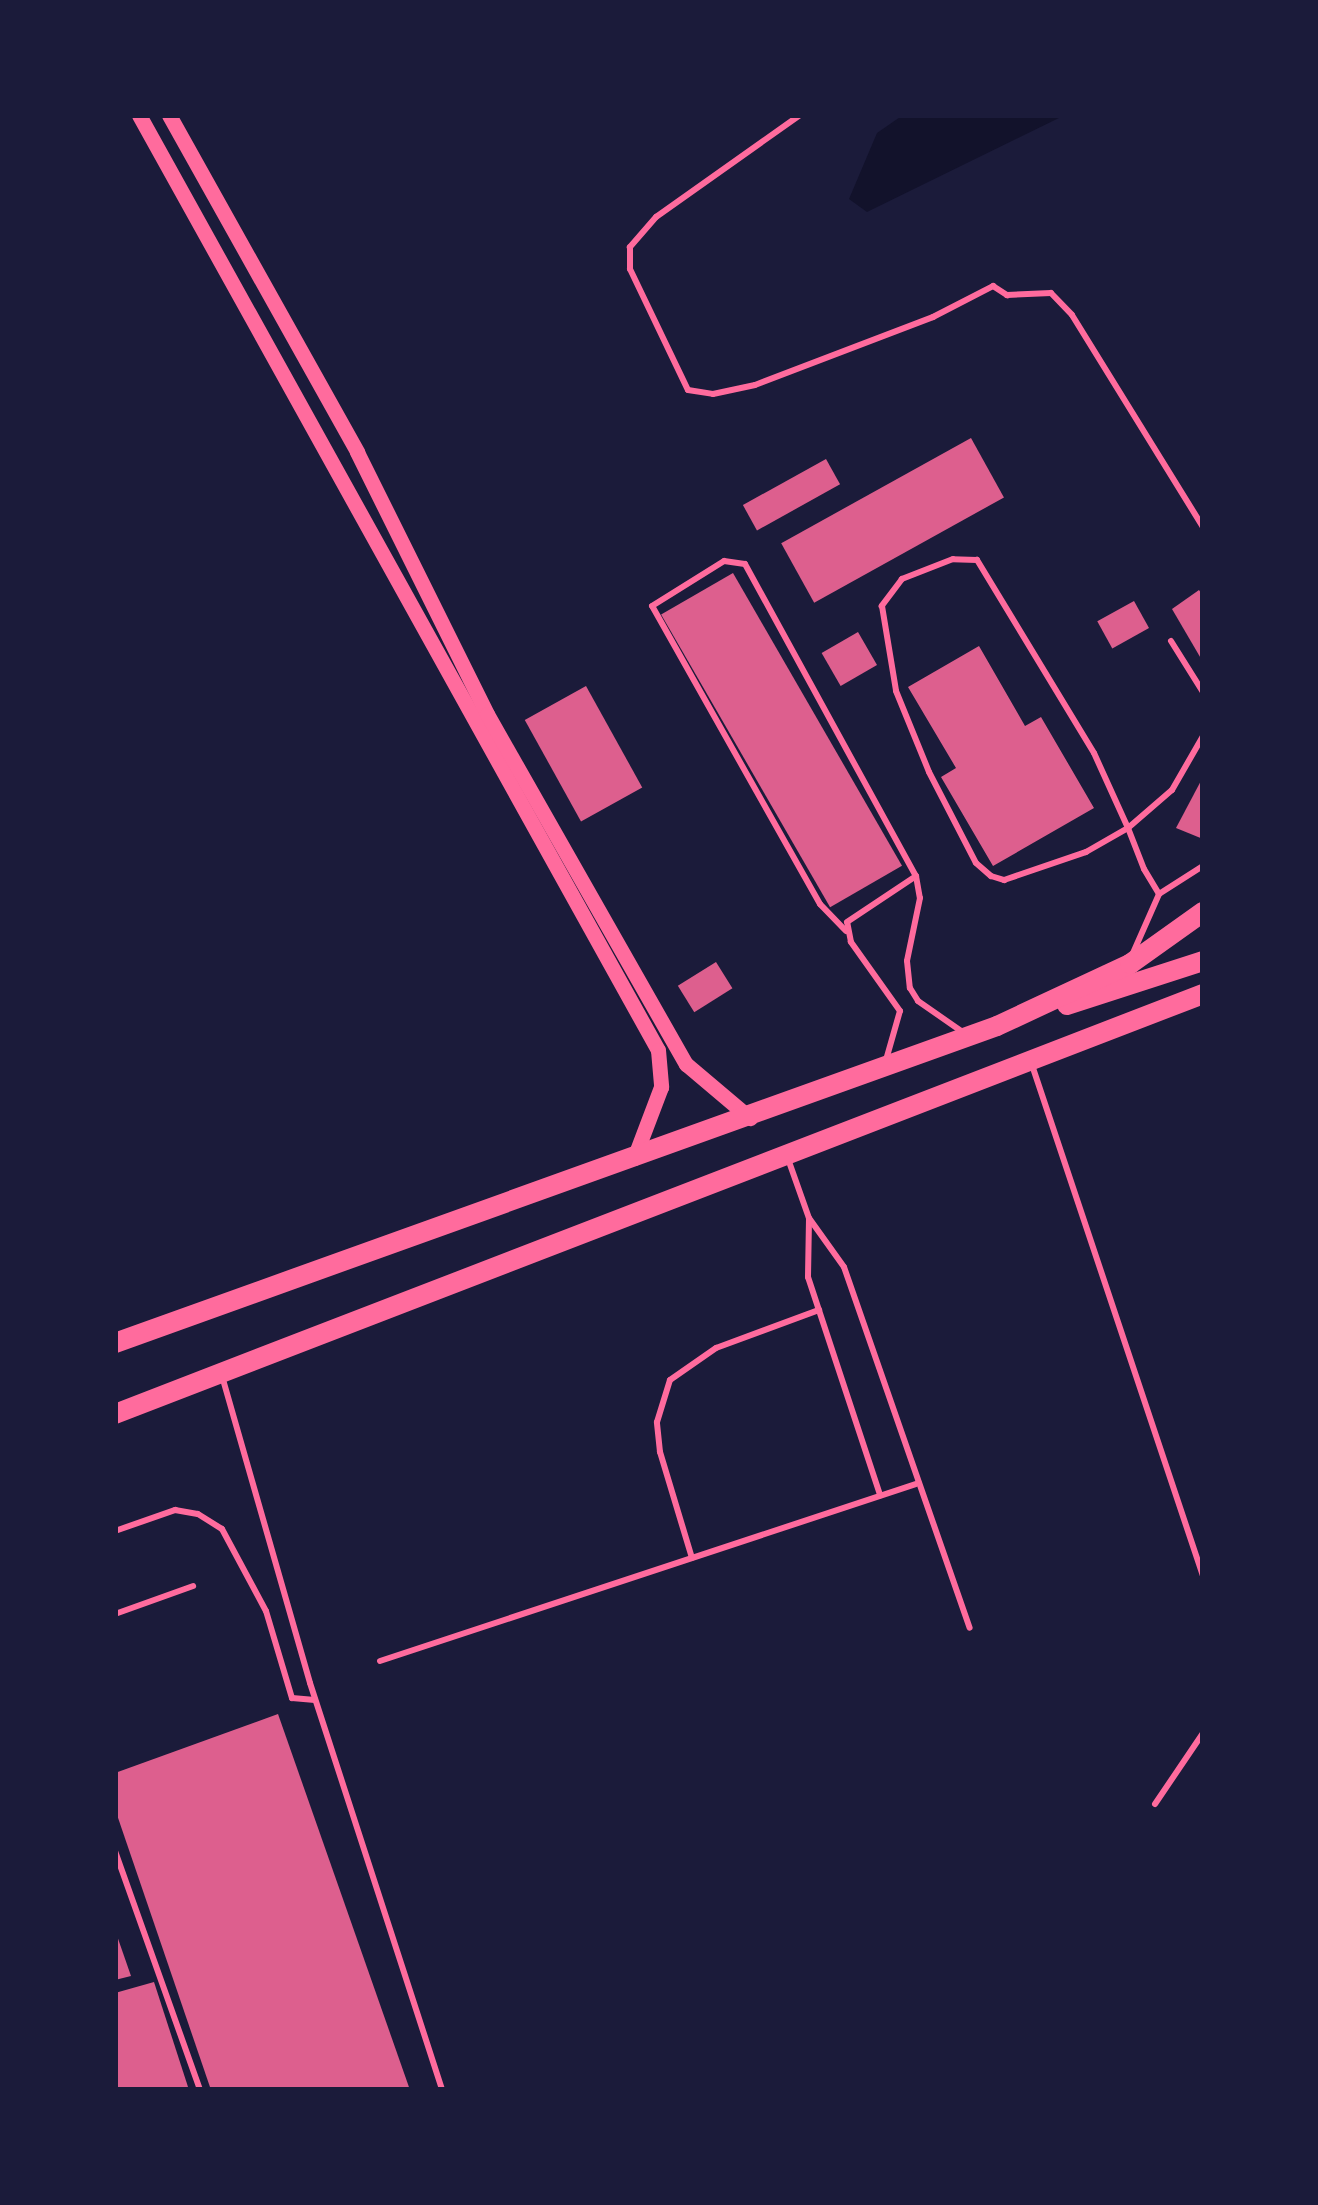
<!DOCTYPE html>
<style>
body{margin:0}
#map{position:relative;width:1318px;height:2205px;overflow:hidden;background:#1b1b3a;font-family:"Work Sans",sans-serif}
div>[style]{position:absolute}
.water>*{inset:0;background:#12122b}
.building>*{inset:0;background:#dd5f8e;transform-origin:0 0}
.service>*{height:6px;margin:-3px;padding:0 3px;transform-origin:3px;border-radius:3px;background:#ff6b9d}
.tertiary>*{height:15px;margin:-7.5px;padding:0 7.5px;transform-origin:7.5px;border-radius:7.5px;background:#ff6b9d}
.trunk>*{height:20px;margin:-10px;padding:0 10px;transform-origin:10px;border-radius:10px;background:#ff6b9d}
span{translate:-50% -50%;white-space:nowrap;text-align:center;line-height:1.15;-webkit-text-stroke:10px #1b1b3a;paint-order:stroke}
.frame{position:absolute;inset:0;border:118px solid #1b1b3a;pointer-events:none}
</style>
<div id="map">
<div class="water">
<div style="clip-path:polygon(903px 115px,1055px 115px,1059px 118px,867px 212px,849px 199px,877px 133px)"></div>
</div>
<div class="building">
<div style="left:971px;top:438px;width:68px;height:217px;rotate:61deg"></div>
<div style="left:826px;top:459px;width:29px;height:95px;rotate:61deg"></div>
<div style="left:733px;top:573px;width:338px;height:83px;rotate:60deg"></div>
<div style="clip-path:polygon(1199px 590px,1203px 596px,1203px 662px,1172px 609px)"></div>
<div style="left:1134px;top:601px;width:31px;height:42px;rotate:61deg"></div>
<div style="left:858px;top:632px;width:38px;height:42px;rotate:60deg"></div>
<div style="clip-path:polygon(979px 646px,1025px 726px,1041px 717px,1094px 808px,993px 866px,941px 777px,956px 768px,908px 687px)"></div>
<div style="left:586px;top:686px;width:116px;height:70px;rotate:61deg"></div>
<div style="clip-path:polygon(1203px 777px,1203px 839px,1176px 828px)"></div>
<div style="left:716px;top:962px;width:31px;height:45px;rotate:58deg"></div>
<div style="clip-path:polygon(278px 1714px,410px 2090px,211px 2090px,115px 1809px,115px 1773px)"></div>
<div style="clip-path:polygon(115px 1930px,131px 1976px,115px 1980px)"></div>
<div style="clip-path:polygon(154px 1982px,189px 2090px,115px 2090px,115px 1993px)"></div>
</div>
<div class="service">
<div style="left:800px;top:115px;width:176px;rotate:144.7deg"></div>
<div style="left:656px;top:217px;width:40px;rotate:131deg"></div>
<div style="left:630px;top:247px;width:22px;rotate:90deg"></div>
<div style="left:630px;top:269px;width:134px;rotate:64.4deg"></div>
<div style="left:688px;top:390px;width:25px;rotate:9deg"></div>
<div style="left:713px;top:394px;width:43px;rotate:-12.1deg"></div>
<div style="left:755px;top:385px;width:191px;rotate:-20.9deg"></div>
<div style="left:933px;top:317px;width:68px;rotate:-27.3deg"></div>
<div style="left:993px;top:286px;width:17px;rotate:33deg"></div>
<div style="left:1007px;top:295px;width:44px;rotate:-2.6deg"></div>
<div style="left:1051px;top:293px;width:30px;rotate:46deg"></div>
<div style="left:1072px;top:315px;width:249px;rotate:58.3deg"></div>
<div style="left:1171px;top:641px;width:60px;rotate:57.9deg"></div>
<div style="left:1159px;top:894px;width:52px;rotate:-32.5deg"></div>
<div style="left:846px;top:931px;width:37px;rotate:-134deg"></div>
<div style="left:820px;top:904px;width:342px;rotate:-119.4deg"></div>
<div style="left:652px;top:606px;width:85px;rotate:-32deg"></div>
<div style="left:724px;top:561px;width:21px;rotate:8deg"></div>
<div style="left:745px;top:564px;width:356px;rotate:61.3deg"></div>
<div style="left:916px;top:876px;width:22px;rotate:80deg"></div>
<div style="left:920px;top:898px;width:64px;rotate:101.7deg"></div>
<div style="left:907px;top:961px;width:27px;rotate:84deg"></div>
<div style="left:910px;top:988px;width:15px;rotate:58deg"></div>
<div style="left:918px;top:1001px;width:56px;rotate:34.8deg"></div>
<div style="left:1133px;top:953px;width:64px;rotate:-66.2deg"></div>
<div style="left:1159px;top:894px;width:29px;rotate:-121deg"></div>
<div style="left:1144px;top:869px;width:44px;rotate:-111.3deg"></div>
<div style="left:1128px;top:828px;width:82px;rotate:-114.4deg"></div>
<div style="left:1094px;top:753px;width:226px;rotate:-121.2deg"></div>
<div style="left:977px;top:560px;width:24px;rotate:-178deg"></div>
<div style="left:953px;top:559px;width:55px;rotate:158.6deg"></div>
<div style="left:902px;top:579px;width:34px;rotate:127deg"></div>
<div style="left:882px;top:606px;width:86px;rotate:80.6deg"></div>
<div style="left:896px;top:691px;width:87px;rotate:67.8deg"></div>
<div style="left:929px;top:772px;width:102px;rotate:62.7deg"></div>
<div style="left:976px;top:863px;width:20px;rotate:41deg"></div>
<div style="left:991px;top:876px;width:14px;rotate:17deg"></div>
<div style="left:1004px;top:880px;width:87px;rotate:-18.9deg"></div>
<div style="left:1086px;top:852px;width:48px;rotate:-29.7deg"></div>
<div style="left:1128px;top:828px;width:58px;rotate:-40.8deg"></div>
<div style="left:1172px;top:790px;width:62px;rotate:-60.1deg"></div>
<div style="left:886px;top:1060px;width:51px;rotate:-74.1deg"></div>
<div style="left:900px;top:1011px;width:85px;rotate:-125.4deg"></div>
<div style="left:851px;top:942px;width:20px;rotate:-101deg"></div>
<div style="left:847px;top:922px;width:83px;rotate:-33.7deg"></div>
<div style="left:1032px;top:1065px;width:539px;rotate:71.5deg"></div>
<div style="left:787px;top:1156px;width:66px;rotate:70.5deg"></div>
<div style="left:809px;top:1218px;width:60px;rotate:54.5deg"></div>
<div style="left:844px;top:1267px;width:382px;rotate:70.8deg"></div>
<div style="left:809px;top:1219px;width:58px;rotate:91deg"></div>
<div style="left:808px;top:1277px;width:230px;rotate:71.7deg"></div>
<div style="left:222px;top:1376px;width:319px;rotate:74deg"></div>
<div style="left:310px;top:1683px;width:428px;rotate:72deg"></div>
<div style="left:115px;top:1531px;width:64px;rotate:-19.3deg"></div>
<div style="left:175px;top:1510px;width:23px;rotate:10deg"></div>
<div style="left:198px;top:1514px;width:28px;rotate:32deg"></div>
<div style="left:222px;top:1529px;width:93px;rotate:61.8deg"></div>
<div style="left:266px;top:1611px;width:91px;rotate:73.4deg"></div>
<div style="left:292px;top:1698px;width:23px;rotate:5deg"></div>
<div style="left:692px;top:1558px;width:111px;rotate:-106.8deg"></div>
<div style="left:660px;top:1452px;width:30px;rotate:-96deg"></div>
<div style="left:657px;top:1422px;width:44px;rotate:-72.8deg"></div>
<div style="left:670px;top:1380px;width:56px;rotate:-34.8deg"></div>
<div style="left:716px;top:1348px;width:110px;rotate:-20.3deg"></div>
<div style="left:115px;top:1614px;width:83px;rotate:-19.7deg"></div>
<div style="left:380px;top:1661px;width:564px;rotate:-18.27deg"></div>
<div style="left:1155px;top:1804px;width:86px;rotate:-55.9deg"></div>
<div style="left:115px;top:1851px;width:254px;rotate:70.4deg"></div>
</div>
<div class="tertiary">
<div style="left:139px;top:115px;width:1069px;rotate:60.97deg"></div>
<div style="left:658px;top:1050px;width:37px;rotate:85deg"></div>
<div style="left:661px;top:1087px;width:76px;rotate:110.8deg"></div>
<div style="left:169px;top:115px;width:386px;rotate:60.8deg"></div>
<div style="left:357px;top:452px;width:292px;rotate:63.6deg"></div>
<div style="left:487px;top:714px;width:403px;rotate:60.4deg"></div>
<div style="left:686px;top:1064px;width:84px;rotate:40.2deg"></div>
</div>
<div class="trunk">
<div style="left:1067px;top:1005px;width:143px;rotate:-17.9deg"></div>
<div style="left:115px;top:1343px;width:937px;rotate:-19.77deg"></div>
<div style="left:997px;top:1026px;width:147px;rotate:-25deg"></div>
<div style="left:1130px;top:964px;width:90px;rotate:-35.5deg"></div>
<div style="left:115px;top:1414px;width:1166px;rotate:-21.11deg"></div>
</div>
<div class="frame"></div>
</div>
